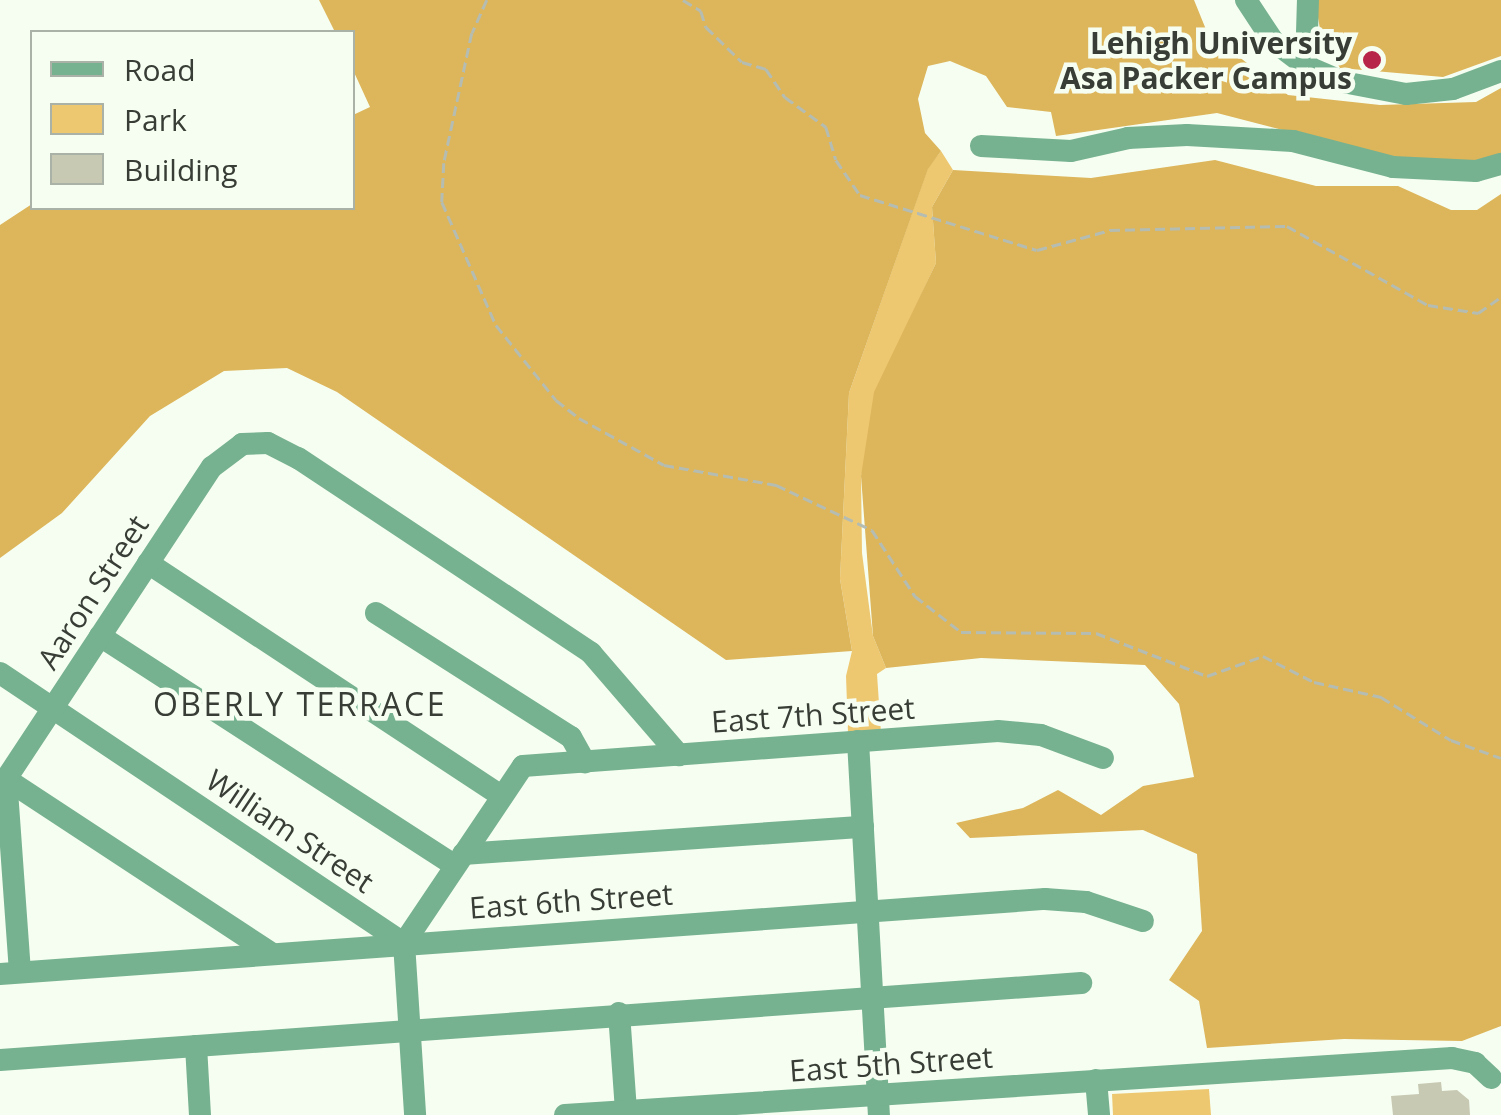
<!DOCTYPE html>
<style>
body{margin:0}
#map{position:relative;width:1501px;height:1115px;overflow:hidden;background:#f6fef1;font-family:"Open Sans",sans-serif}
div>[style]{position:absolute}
.green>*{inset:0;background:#eec871}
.forest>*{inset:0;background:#ddb55a}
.building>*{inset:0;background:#c7c9b2}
.path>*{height:2.5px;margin-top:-1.25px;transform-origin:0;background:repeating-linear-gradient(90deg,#b5bcb1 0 10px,transparent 0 15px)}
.minor>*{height:22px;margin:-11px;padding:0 11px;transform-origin:11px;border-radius:11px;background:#76b290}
.dots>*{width:28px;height:28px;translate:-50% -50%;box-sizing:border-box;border:5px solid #f6fef1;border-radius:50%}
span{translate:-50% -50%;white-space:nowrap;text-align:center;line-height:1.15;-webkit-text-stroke:9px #f6fef1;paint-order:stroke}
.poi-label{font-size:30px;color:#383d35;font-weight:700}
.right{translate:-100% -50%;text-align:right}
.street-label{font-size:30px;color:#383d35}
.neighbourhood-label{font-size:32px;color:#383d35;letter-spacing:2.5px}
.legend{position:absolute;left:30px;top:30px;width:325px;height:180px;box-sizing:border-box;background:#f6fef1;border:2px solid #aab1a6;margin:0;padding:12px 18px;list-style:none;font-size:30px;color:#383d35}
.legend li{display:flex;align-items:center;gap:20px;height:50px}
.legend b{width:50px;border:2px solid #aab1a6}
</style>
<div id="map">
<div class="green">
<div style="clip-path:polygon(941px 151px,953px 170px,932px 207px,936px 263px,907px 325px,861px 476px,862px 553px,873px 636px,886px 668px,877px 674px,881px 733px,848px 733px,846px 676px,852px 651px,840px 579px,849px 393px,928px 168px)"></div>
<div style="clip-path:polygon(1209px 1089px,1211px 1115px,1113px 1115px,1112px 1094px)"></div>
</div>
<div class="forest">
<div style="clip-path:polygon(319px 0,1194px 0,1207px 32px,1288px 95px,1380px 105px,1476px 102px,1501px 88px,1501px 153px,1478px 162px,1388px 157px,1217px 113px,1056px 136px,1051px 112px,1007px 107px,986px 76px,950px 61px,928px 66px,918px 99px,925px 133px,941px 151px,928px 169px,849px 393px,840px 579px,852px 651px,726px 660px,337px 392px,287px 368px,224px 371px,150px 416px,62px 513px,0 558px,0 225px,32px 204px,352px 208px,353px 115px,370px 107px,353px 70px,352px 32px,335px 32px)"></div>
<div style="clip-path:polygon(1315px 0,1501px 0,1501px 56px,1443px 77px,1340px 68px,1321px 35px)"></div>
<div style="clip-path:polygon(1215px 160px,1316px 186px,1398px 186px,1451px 210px,1477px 210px,1501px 194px,1501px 1026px,1462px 1041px,1344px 1039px,1207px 1048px,1199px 1001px,1169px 980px,1202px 931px,1197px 854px,1143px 830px,970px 838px,956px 823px,1023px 808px,1058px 790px,1101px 815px,1143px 786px,1194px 777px,1179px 704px,1145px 665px,981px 658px,886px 668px,873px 636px,861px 476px,874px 392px,936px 263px,932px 207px,953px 170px,1091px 178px)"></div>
</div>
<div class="building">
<div style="clip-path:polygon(1441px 1082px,1442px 1091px,1457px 1090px,1469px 1100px,1470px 1115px,1393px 1115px,1391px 1096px,1419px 1094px,1418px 1084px)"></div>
</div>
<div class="path">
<div style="left:487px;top:0;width:36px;rotate:114deg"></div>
<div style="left:472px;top:33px;width:133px;rotate:102.2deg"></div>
<div style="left:444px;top:163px;width:39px;rotate:93deg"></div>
<div style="left:442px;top:202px;width:134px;rotate:66.3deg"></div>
<div style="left:496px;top:325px;width:96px;rotate:51.3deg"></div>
<div style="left:556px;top:400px;width:29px;rotate:38deg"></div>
<div style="left:579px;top:418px;width:97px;rotate:28.9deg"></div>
<div style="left:664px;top:465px;width:114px;rotate:10.1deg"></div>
<div style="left:776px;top:485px;width:106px;rotate:25.1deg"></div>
<div style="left:872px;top:530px;width:79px;rotate:56.9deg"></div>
<div style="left:915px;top:596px;width:58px;rotate:38deg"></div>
<div style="left:961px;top:632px;width:135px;rotate:0.4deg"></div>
<div style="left:1096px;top:633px;width:119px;rotate:21.2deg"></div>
<div style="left:1207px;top:676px;width:59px;rotate:-19.7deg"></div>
<div style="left:1263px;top:656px;width:57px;rotate:27deg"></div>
<div style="left:1314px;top:682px;width:69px;rotate:12.6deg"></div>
<div style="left:1381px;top:697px;width:82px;rotate:31.6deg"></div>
<div style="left:1451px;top:740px;width:53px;rotate:19.8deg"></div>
<div style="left:683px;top:0;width:21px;rotate:31deg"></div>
<div style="left:701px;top:11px;width:17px;rotate:73deg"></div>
<div style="left:706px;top:27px;width:50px;rotate:44.2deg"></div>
<div style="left:742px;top:62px;width:25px;rotate:16deg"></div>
<div style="left:766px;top:69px;width:34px;rotate:56deg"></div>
<div style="left:785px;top:97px;width:51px;rotate:36.2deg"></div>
<div style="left:826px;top:127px;width:34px;rotate:73deg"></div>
<div style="left:836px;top:160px;width:42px;rotate:55.6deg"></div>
<div style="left:860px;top:195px;width:185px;rotate:17.3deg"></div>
<div style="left:1037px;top:250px;width:76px;rotate:-15.3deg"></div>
<div style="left:1110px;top:230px;width:177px;rotate:-1.3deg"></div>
<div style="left:1287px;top:226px;width:162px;rotate:29.3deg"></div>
<div style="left:1428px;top:305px;width:51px;rotate:9.1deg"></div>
<div style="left:1478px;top:313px;width:28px;rotate:-35deg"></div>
</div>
<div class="minor">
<div style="left:1246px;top:0;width:49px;rotate:56.6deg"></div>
<div style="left:1273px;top:41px;width:41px;rotate:37.1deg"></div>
<div style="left:1306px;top:66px;width:40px;rotate:23.4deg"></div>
<div style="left:1343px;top:82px;width:64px;rotate:10.8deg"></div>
<div style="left:1406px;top:94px;width:47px;rotate:-6.1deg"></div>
<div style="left:1453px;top:89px;width:51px;rotate:-20.6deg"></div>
<div style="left:1306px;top:66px;width:66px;rotate:-88.3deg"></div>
<div style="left:981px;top:146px;width:90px;rotate:3.2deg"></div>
<div style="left:1071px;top:151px;width:58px;rotate:-12.8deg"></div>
<div style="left:1128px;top:138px;width:59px;rotate:-2.9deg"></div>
<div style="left:1187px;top:135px;width:106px;rotate:3.2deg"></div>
<div style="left:1293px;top:141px;width:103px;rotate:14.6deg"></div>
<div style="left:1393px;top:167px;width:83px;rotate:2.8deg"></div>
<div style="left:1476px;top:171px;width:26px;rotate:-16deg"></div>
<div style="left:148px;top:563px;width:424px;rotate:33.4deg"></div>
<div style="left:376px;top:613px;width:231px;rotate:32.5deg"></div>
<div style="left:571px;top:737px;width:29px;rotate:61deg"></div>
<div style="left:100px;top:636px;width:423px;rotate:32.9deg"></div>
<div style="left:0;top:673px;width:486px;rotate:33.8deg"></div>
<div style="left:858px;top:741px;width:375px;rotate:86.8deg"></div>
<div style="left:6px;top:779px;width:317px;rotate:33.3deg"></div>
<div style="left:463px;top:854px;width:401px;rotate:-3.9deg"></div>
<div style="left:404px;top:943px;width:213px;rotate:-56.1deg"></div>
<div style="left:523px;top:766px;width:476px;rotate:-4.2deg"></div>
<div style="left:998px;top:731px;width:43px;rotate:5.3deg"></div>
<div style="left:1041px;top:735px;width:66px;rotate:20.4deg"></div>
<div style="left:404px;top:943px;width:172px;rotate:86.3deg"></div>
<div style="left:20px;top:972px;width:194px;rotate:-94.1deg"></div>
<div style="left:6px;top:779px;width:374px;rotate:-56.6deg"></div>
<div style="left:212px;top:467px;width:38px;rotate:-37deg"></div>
<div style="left:242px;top:444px;width:26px;rotate:-2deg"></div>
<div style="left:268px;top:443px;width:34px;rotate:27deg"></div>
<div style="left:298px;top:458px;width:352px;rotate:33.6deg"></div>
<div style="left:591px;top:653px;width:135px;rotate:49.2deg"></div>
<div style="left:0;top:974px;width:1048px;rotate:-4.11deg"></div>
<div style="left:1045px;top:899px;width:41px;rotate:4.2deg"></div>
<div style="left:1086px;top:902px;width:60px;rotate:18.4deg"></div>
<div style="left:619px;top:1013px;width:98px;rotate:85.9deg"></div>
<div style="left:196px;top:1046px;width:69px;rotate:86.7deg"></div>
<div style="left:0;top:1060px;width:1084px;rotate:-4.07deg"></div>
<div style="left:1096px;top:1080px;width:35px;rotate:85deg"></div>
<div style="left:565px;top:1115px;width:889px;rotate:-3.68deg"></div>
<div style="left:1452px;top:1058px;width:24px;rotate:12deg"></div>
<div style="left:1475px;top:1063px;width:22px;rotate:43deg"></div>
</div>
<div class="dots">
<div style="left:1372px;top:60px;background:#b72549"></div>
</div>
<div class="poi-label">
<span class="right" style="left:1352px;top:60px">Lehigh University<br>Asa Packer Campus</span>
</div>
<div class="street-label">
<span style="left:93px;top:592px;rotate:-57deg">Aaron Street</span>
<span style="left:813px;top:715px;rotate:-4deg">East 7th Street</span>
<span style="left:290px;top:831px;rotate:34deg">William Street</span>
<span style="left:571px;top:901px;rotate:-4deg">East 6th Street</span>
<span style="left:891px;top:1064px;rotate:-4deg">East 5th Street</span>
</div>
<div class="neighbourhood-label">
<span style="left:300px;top:704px">OBERLY TERRACE</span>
</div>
<ul class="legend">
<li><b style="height:12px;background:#76b290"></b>Road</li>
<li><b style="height:28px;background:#eec871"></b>Park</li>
<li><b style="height:28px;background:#c7c9b2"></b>Building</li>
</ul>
</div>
